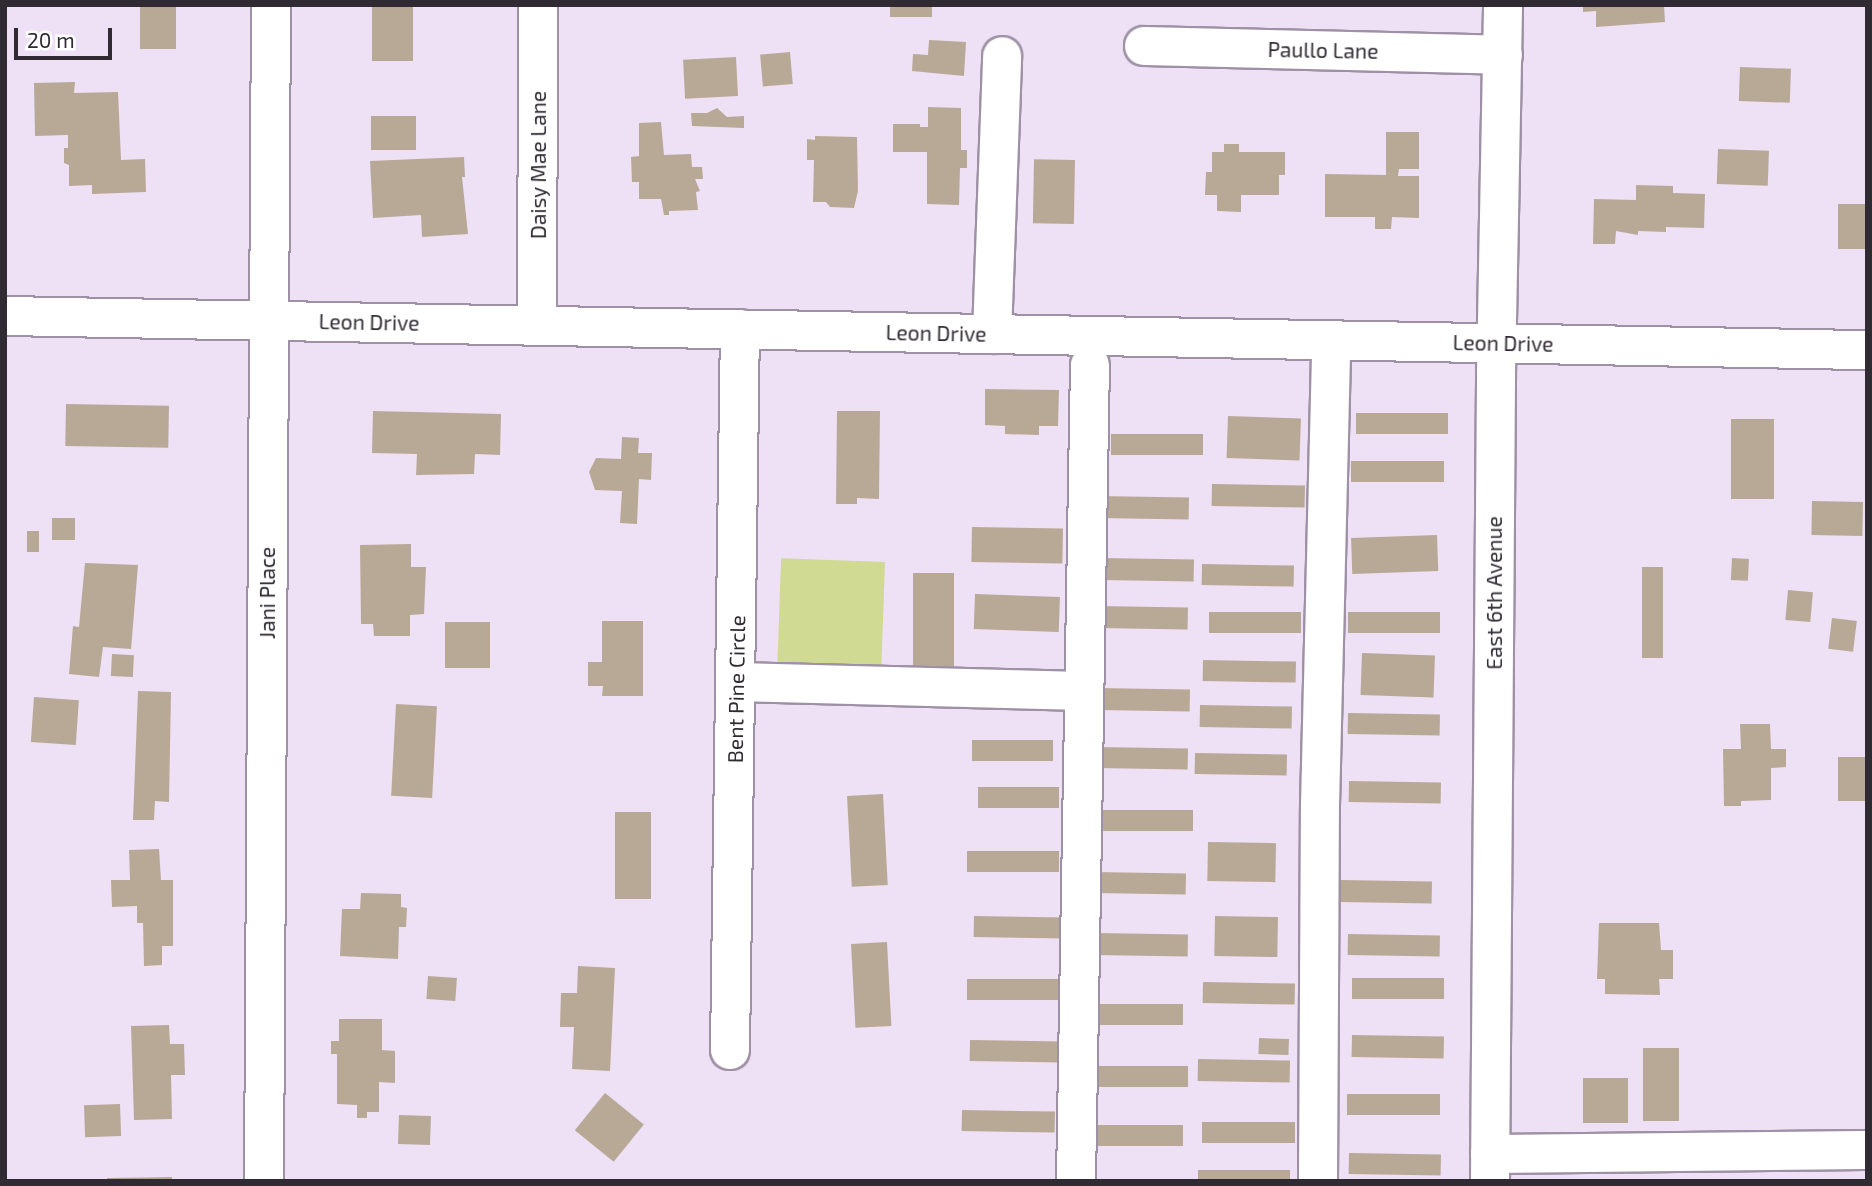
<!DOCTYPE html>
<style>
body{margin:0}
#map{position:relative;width:1872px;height:1186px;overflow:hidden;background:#eee0f5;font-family:"Exo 2",sans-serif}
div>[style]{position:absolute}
.green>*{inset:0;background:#d0da93;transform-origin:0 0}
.building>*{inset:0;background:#b8a996;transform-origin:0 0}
.roads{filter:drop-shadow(2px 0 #9e91a5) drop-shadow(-2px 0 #9e91a5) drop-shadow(0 2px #9e91a5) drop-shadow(0 -2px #9e91a5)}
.minor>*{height:38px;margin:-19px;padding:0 19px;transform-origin:19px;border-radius:19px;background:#fff}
span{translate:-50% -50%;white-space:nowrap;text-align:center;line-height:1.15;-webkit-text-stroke:7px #fff;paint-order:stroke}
.street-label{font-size:21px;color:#302b33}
.frame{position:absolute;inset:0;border:7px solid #302b33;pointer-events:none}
.scale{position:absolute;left:14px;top:28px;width:98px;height:32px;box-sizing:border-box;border:4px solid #302b33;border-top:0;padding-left:9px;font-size:21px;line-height:24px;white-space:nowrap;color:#302b33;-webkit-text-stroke:5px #fff;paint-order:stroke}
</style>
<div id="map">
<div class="green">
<div style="left:885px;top:562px;width:104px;height:104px;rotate:92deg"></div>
</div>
<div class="building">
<div style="left:140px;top:5px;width:36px;height:44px"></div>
<div style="left:372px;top:5px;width:41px;height:56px"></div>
<div style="left:890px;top:5px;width:42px;height:12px"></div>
<div style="clip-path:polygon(1583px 5px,1664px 5px,1665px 22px,1596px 27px,1596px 11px,1583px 12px)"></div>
<div style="clip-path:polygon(929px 40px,966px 42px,964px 76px,912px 71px,913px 54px,928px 55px)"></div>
<div style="left:790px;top:52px;width:32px;height:30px;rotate:85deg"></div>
<div style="left:736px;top:57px;width:39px;height:53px;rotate:87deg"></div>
<div style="left:1740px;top:67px;width:51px;height:34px;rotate:2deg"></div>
<div style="clip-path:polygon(75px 82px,74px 93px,118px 92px,121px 160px,145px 159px,146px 192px,92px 194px,92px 185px,69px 186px,69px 165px,64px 163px,64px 148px,68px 148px,68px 135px,35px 136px,34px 83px)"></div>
<div style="clip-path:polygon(928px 107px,961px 108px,961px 150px,967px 150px,967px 168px,960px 168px,959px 205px,927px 204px,927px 152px,893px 152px,893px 124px,920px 124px,920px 127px,928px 127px)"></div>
<div style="clip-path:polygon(717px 108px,727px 117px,744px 116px,744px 128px,692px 126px,691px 113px,707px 113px)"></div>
<div style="left:416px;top:116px;width:34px;height:45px;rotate:90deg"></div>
<div style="clip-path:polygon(661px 122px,664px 155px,691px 154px,692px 167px,702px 167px,703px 179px,695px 179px,700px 191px,696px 192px,698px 210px,669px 211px,669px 215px,664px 215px,661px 199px,639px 199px,639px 182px,632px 182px,631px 157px,639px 156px,639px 123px)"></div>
<div style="clip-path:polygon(1386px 132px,1419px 132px,1419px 169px,1399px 169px,1398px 176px,1419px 176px,1419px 218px,1392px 217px,1391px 229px,1375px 229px,1375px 217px,1325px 217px,1325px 174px,1386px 175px)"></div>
<div style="clip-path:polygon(815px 136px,857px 137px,858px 191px,854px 208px,830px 207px,826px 202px,813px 202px,814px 160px,807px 160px,807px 139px,815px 140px)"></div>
<div style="clip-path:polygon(1224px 144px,1239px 144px,1239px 152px,1285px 152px,1285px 175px,1279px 175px,1279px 195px,1241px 195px,1241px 212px,1217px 211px,1217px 195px,1205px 195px,1206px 172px,1212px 172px,1212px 152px,1224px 152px)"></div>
<div style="left:1718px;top:149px;width:51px;height:35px;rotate:2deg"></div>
<div style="clip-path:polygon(464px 157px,465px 177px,462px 177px,468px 234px,422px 237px,421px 215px,373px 218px,370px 161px)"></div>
<div style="left:1075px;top:160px;width:64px;height:41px;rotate:91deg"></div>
<div style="clip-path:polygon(1636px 185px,1673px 186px,1673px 193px,1705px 194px,1704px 228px,1666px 227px,1666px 232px,1638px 231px,1638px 235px,1616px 231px,1615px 244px,1593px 244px,1594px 199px,1636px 200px)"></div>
<div style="left:1838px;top:204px;width:29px;height:45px"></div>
<div style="clip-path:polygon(985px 389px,1059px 390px,1058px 426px,1039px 426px,1039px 435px,1005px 434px,1005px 426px,985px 425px)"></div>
<div style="left:66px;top:404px;width:103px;height:42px;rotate:1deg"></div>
<div style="clip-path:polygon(373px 411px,501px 414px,500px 455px,475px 454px,474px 474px,416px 475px,417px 454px,372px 453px)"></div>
<div style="clip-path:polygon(837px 411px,880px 411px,879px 499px,857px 498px,857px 504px,836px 504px)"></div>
<div style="left:1356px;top:413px;width:92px;height:21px"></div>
<div style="left:1228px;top:416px;width:73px;height:42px;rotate:2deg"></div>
<div style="left:1731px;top:419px;width:43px;height:80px"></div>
<div style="left:1111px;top:434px;width:92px;height:21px"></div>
<div style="clip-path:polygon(622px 437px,639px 438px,638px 453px,652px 453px,651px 480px,639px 479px,637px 524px,620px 523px,622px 491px,595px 490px,589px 472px,596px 458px,621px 459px)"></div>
<div style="left:1351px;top:461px;width:93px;height:21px"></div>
<div style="left:1212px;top:484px;width:93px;height:22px;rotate:1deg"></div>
<div style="left:1097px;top:496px;width:92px;height:22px;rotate:1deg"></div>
<div style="left:1812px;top:501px;width:51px;height:34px;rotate:1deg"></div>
<div style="left:52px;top:518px;width:23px;height:22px"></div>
<div style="left:972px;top:527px;width:91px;height:35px;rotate:1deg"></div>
<div style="left:27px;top:531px;width:12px;height:21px"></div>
<div style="left:1437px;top:535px;width:36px;height:86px;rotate:88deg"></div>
<div style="clip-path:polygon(411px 544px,411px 567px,426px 567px,424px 614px,410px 615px,410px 636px,374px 636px,373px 624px,361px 624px,360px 545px)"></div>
<div style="left:1101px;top:558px;width:93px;height:22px;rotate:1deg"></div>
<div style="left:1732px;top:558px;width:17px;height:22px;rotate:3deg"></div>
<div style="clip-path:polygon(85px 563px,138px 565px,131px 649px,103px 647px,99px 677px,69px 674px,73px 626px,79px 627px)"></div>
<div style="left:1202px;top:564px;width:92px;height:21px;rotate:1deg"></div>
<div style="left:1642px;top:567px;width:21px;height:91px"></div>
<div style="left:913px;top:573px;width:41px;height:94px"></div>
<div style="left:1788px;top:590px;width:25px;height:30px;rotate:5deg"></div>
<div style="left:975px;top:594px;width:85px;height:35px;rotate:2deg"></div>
<div style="left:1096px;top:606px;width:92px;height:22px;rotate:1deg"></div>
<div style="left:1209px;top:612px;width:92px;height:21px"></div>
<div style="left:1348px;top:612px;width:92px;height:21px"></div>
<div style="left:1832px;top:618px;width:25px;height:31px;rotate:7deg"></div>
<div style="clip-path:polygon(602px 621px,643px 621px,643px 696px,602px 696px,603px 686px,588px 686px,588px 662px,602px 662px)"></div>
<div style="left:445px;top:622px;width:45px;height:46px"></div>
<div style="left:1362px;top:653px;width:73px;height:42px;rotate:2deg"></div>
<div style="left:112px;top:654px;width:22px;height:22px;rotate:3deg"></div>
<div style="left:1203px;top:660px;width:93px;height:21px;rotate:1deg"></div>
<div style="left:1097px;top:688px;width:93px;height:22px;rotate:1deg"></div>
<div style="clip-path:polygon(138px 691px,171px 692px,169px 802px,155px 801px,154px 820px,133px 820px)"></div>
<div style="left:34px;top:697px;width:45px;height:45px;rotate:4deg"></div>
<div style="left:396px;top:704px;width:41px;height:92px;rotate:3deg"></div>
<div style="left:1200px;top:705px;width:92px;height:22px;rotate:1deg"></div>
<div style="left:1348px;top:713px;width:92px;height:21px;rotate:1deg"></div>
<div style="clip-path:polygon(1740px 724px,1770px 724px,1771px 749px,1786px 749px,1786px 767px,1771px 768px,1771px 800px,1741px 801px,1741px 806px,1724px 806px,1723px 749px,1741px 749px)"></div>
<div style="left:972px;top:740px;width:81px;height:21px"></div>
<div style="left:1096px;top:747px;width:92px;height:21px;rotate:1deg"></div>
<div style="left:1195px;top:753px;width:92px;height:21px;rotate:1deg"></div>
<div style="left:1838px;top:757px;width:29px;height:44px"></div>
<div style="left:1349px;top:781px;width:92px;height:21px;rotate:1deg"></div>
<div style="left:978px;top:787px;width:81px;height:21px"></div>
<div style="left:883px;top:794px;width:91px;height:36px;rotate:87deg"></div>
<div style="left:1100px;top:810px;width:93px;height:21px"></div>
<div style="left:615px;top:812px;width:36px;height:87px"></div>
<div style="left:1208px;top:842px;width:68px;height:39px;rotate:1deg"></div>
<div style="clip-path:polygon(159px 849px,161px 880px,173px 880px,173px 946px,162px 946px,162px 965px,144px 966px,143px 923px,137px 923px,137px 906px,112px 907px,111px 880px,130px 880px,129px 850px)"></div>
<div style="left:967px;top:851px;width:92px;height:21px"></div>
<div style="left:1094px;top:872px;width:92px;height:21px;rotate:1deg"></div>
<div style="left:1340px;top:880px;width:92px;height:22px;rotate:1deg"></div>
<div style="clip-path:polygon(361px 893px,401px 894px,401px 907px,407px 908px,406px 927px,399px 927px,398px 959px,340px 956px,342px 909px,360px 909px)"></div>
<div style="left:974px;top:916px;width:92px;height:21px;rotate:1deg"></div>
<div style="left:1215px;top:916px;width:63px;height:40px;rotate:1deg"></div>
<div style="clip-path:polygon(1599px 923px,1659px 923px,1661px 950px,1673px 950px,1673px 979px,1659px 979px,1660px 995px,1605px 994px,1605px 979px,1597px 979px)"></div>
<div style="left:1096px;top:933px;width:92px;height:22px;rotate:1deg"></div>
<div style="left:1348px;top:934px;width:92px;height:21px;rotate:1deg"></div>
<div style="left:887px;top:942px;width:84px;height:36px;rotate:87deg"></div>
<div style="clip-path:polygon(578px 966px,615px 968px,610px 1071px,572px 1069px,574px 1027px,560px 1027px,561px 993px,577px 993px)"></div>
<div style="left:428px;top:976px;width:29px;height:23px;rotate:4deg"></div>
<div style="left:1352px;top:978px;width:92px;height:21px"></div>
<div style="left:967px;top:979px;width:93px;height:21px"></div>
<div style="left:1203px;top:982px;width:92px;height:21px;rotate:1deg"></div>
<div style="left:1091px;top:1004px;width:92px;height:21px"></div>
<div style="clip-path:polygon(339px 1019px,382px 1019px,382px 1050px,395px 1051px,395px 1083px,379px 1082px,379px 1112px,367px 1112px,367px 1118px,357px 1118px,357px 1105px,337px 1104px,337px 1054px,331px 1054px,331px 1041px,339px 1041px)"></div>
<div style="clip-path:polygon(169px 1025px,170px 1044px,184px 1044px,185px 1075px,171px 1075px,172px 1119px,134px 1120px,131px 1026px)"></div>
<div style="left:1352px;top:1035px;width:92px;height:22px;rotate:1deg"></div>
<div style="left:1259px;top:1038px;width:30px;height:16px;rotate:2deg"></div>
<div style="left:970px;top:1040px;width:92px;height:21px;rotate:1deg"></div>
<div style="left:1643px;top:1048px;width:36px;height:73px"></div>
<div style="left:1198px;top:1059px;width:92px;height:22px;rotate:1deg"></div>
<div style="left:1096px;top:1066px;width:92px;height:21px"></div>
<div style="left:1583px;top:1078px;width:45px;height:45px"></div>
<div style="left:605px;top:1093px;width:50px;height:48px;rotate:39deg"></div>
<div style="left:1347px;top:1094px;width:93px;height:21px"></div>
<div style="left:120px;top:1104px;width:32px;height:36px;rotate:88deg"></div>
<div style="left:962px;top:1110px;width:93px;height:21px;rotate:1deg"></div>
<div style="left:399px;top:1115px;width:32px;height:29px;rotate:2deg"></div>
<div style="left:1202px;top:1122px;width:93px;height:21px"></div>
<div style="left:1090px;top:1125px;width:93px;height:21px"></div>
<div style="left:1349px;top:1153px;width:92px;height:21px;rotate:1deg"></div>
<div style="left:1198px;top:1170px;width:92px;height:11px"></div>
<div style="clip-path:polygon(172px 1177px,172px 1181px,107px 1181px,107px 1178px)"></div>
</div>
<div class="roads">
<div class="minor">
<div style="left:1144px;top:46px;width:359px;rotate:1.4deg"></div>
<div style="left:5px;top:316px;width:1862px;rotate:1.05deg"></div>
<div style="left:537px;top:326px;width:321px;rotate:-89.8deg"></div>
<div style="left:992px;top:334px;width:278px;rotate:-87.9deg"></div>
<div style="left:737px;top:682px;width:346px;rotate:1.5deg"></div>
<div style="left:730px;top:1050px;width:721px;rotate:-89.21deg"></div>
<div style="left:1490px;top:1154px;width:377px;rotate:-0.6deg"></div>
<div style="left:264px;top:1181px;width:1176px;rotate:-89.66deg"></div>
<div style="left:1076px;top:1181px;width:816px;rotate:-89.02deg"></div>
<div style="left:1318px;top:1181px;width:376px;rotate:-89.7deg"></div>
<div style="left:1320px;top:805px;width:465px;rotate:-88.6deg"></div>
<div style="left:1490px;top:1181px;width:808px;rotate:-89.57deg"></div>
<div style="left:1496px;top:373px;width:368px;rotate:-88.9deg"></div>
</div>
</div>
<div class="street-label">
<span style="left:1323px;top:50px;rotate:1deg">Paullo Lane</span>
<span style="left:538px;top:165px;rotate:-90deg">Daisy Mae Lane</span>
<span style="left:369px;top:322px;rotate:1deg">Leon Drive</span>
<span style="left:936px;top:333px;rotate:1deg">Leon Drive</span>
<span style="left:1503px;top:343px;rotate:1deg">Leon Drive</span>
<span style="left:267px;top:593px;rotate:-90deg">Jani Place</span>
<span style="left:1494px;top:593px;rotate:-90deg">East 6th Avenue</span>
<span style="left:736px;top:689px;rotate:-89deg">Bent Pine Circle</span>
</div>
<div class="frame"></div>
<div class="scale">20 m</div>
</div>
